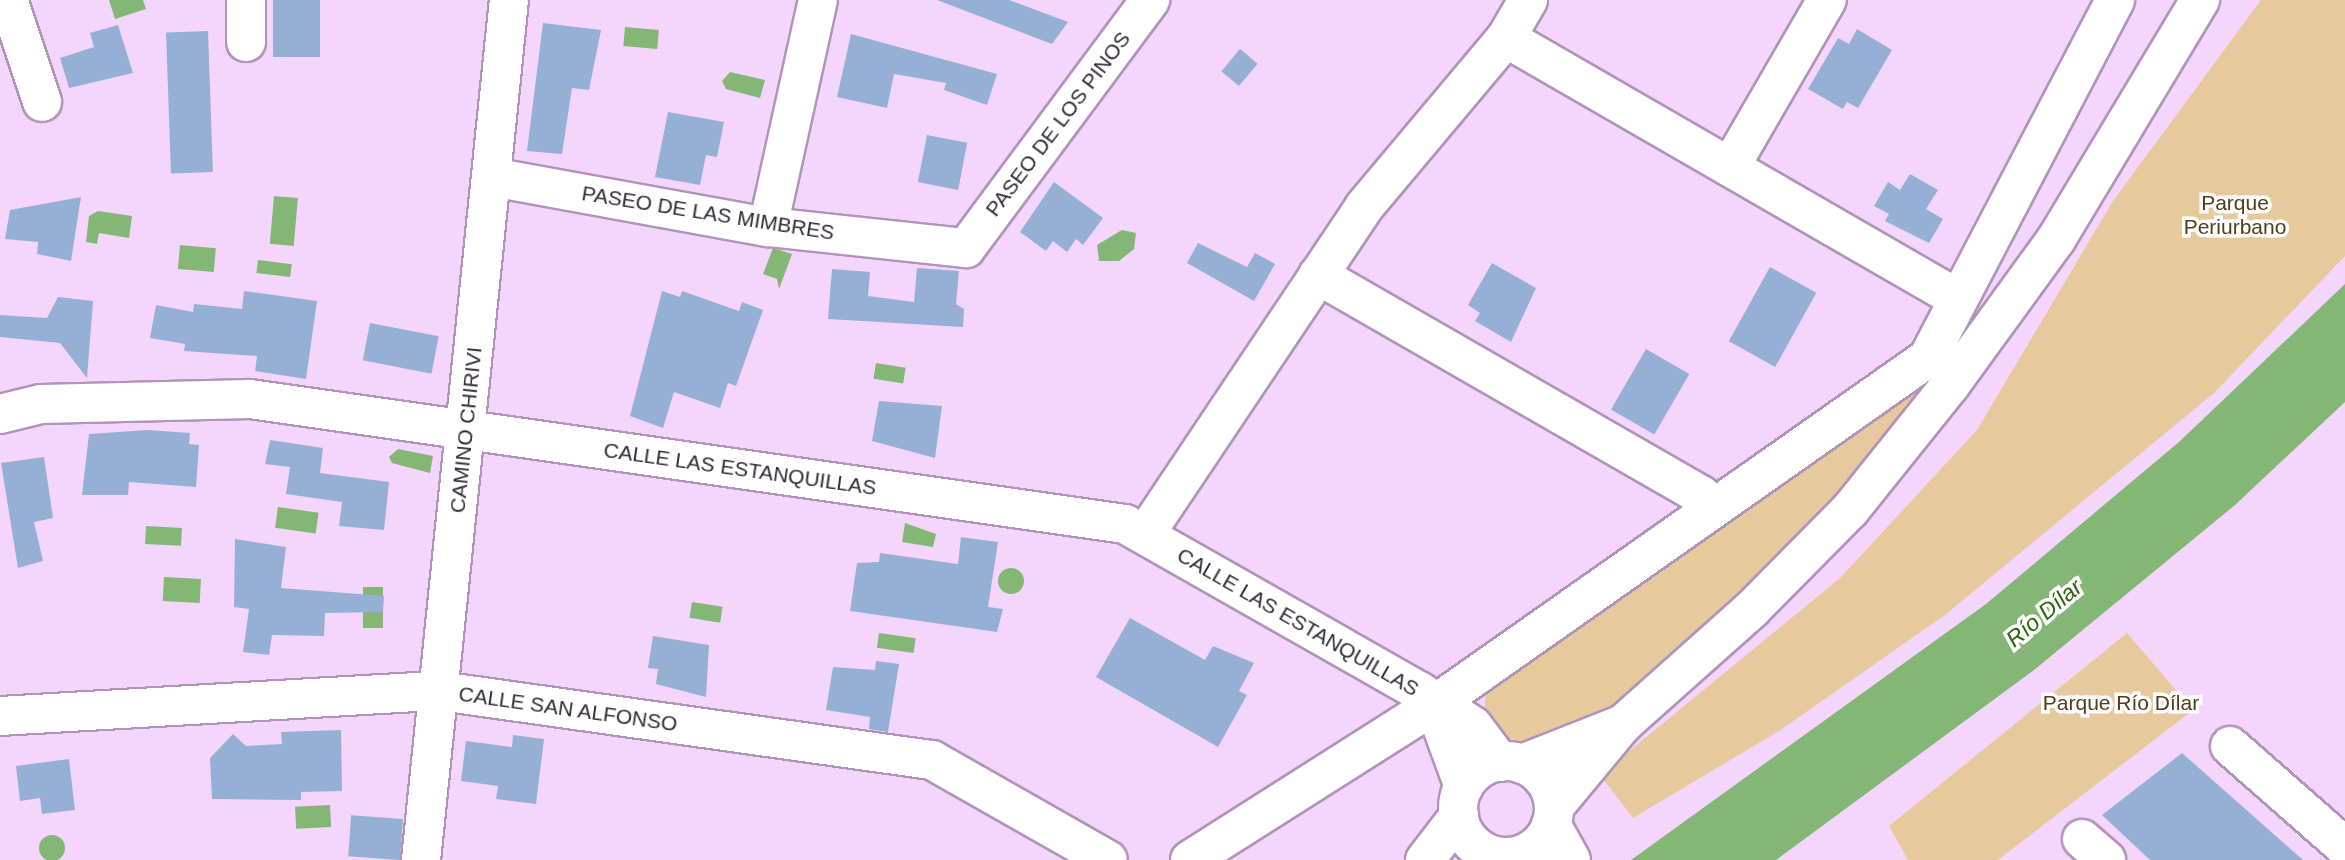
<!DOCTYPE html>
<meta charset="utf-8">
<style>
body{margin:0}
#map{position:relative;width:2345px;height:860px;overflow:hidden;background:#f4d6fd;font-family:Arial,sans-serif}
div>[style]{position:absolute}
.green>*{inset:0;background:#e6ca9e}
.water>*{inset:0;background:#84b675;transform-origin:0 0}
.round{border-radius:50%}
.building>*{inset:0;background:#96afd5;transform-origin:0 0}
.roads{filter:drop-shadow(2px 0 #b194b9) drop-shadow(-2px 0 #b194b9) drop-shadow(0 2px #b194b9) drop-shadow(0 -2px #b194b9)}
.minor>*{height:38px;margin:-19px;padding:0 19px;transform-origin:19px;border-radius:19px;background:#fff}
.minor>.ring{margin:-19px;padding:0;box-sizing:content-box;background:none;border:38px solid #fff;border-radius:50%}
span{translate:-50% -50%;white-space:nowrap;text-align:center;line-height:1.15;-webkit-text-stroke:7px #fff;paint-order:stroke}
.street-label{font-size:21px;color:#342938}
.park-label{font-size:21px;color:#503d1d}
.water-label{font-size:23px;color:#28660a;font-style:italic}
</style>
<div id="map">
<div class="green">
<div style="clip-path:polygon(2261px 0,2345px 0,2345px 256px,2214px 393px,1945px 615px,1779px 731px,1633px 818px,1600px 775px,1840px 578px,1977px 430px,2113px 201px)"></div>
<div style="clip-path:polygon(1938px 370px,1840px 496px,1740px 599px,1605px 712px,1527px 742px,1510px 739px,1485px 719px,1485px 694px,1507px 670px)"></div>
<div style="clip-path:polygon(2127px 633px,2193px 710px,1998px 860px,1908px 860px,1889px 826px)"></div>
</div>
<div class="water">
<div style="clip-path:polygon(109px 0,143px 0,146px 9px,115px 19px)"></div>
<div style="left:625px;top:27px;width:34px;height:19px;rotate:5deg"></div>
<div style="clip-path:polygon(730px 72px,765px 80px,760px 98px,726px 89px,722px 81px)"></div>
<div style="left:274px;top:196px;width:24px;height:48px;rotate:5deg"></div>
<div style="clip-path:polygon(98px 211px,132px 216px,129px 238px,99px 233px,97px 244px,86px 242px,89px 216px)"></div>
<div style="clip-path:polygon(1122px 230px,1136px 233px,1134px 249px,1119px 261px,1099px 261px,1097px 245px)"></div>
<div style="left:180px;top:245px;width:36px;height:24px;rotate:5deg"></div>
<div style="clip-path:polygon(773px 248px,792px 254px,779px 289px,777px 279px,763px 274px)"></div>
<div style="left:258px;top:260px;width:34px;height:13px;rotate:7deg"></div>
<div style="clip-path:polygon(2345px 284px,2345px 402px,2235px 505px,2034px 670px,1776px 860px,1631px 860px,1986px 604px,2179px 442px)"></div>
<div style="left:876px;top:363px;width:30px;height:16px;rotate:9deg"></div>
<div style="clip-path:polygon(398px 449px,433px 456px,430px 473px,392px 463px,389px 457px)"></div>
<div style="left:278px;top:507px;width:41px;height:21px;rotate:8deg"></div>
<div style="clip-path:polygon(905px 523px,936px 534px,933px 547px,902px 542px)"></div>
<div style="left:146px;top:526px;width:36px;height:18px;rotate:3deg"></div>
<div class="round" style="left:998px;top:568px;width:26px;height:26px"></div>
<div style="left:164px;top:577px;width:37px;height:24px;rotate:3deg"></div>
<div style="left:363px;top:587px;width:20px;height:41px"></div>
<div style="left:692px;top:602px;width:31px;height:16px;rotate:9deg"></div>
<div style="left:879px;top:633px;width:37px;height:15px;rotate:8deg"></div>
<div style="left:330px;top:805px;width:22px;height:35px;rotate:87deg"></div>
<div class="round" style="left:39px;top:835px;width:26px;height:26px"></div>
</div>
<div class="building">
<div style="left:273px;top:0;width:47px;height:57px"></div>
<div style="clip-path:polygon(937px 0,1009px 0,1068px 22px,1052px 44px)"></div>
<div style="clip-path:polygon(543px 23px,601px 30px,589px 90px,572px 88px,562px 154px,527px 151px)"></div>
<div style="clip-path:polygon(118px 25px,133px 73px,69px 88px,60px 58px,94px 47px,90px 33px)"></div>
<div style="clip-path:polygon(1857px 29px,1892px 50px,1858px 108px,1847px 102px,1843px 109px,1808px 89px,1838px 38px,1849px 44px)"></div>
<div style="left:208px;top:31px;width:141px;height:42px;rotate:88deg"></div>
<div style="clip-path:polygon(851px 34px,997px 74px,987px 105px,944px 90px,946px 83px,894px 74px,887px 108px,837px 97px)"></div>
<div style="left:1240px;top:49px;width:23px;height:29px;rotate:40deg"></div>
<div style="clip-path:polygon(668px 112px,724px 122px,717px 157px,706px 155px,700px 185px,655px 177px)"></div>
<div style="left:927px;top:135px;width:41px;height:48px;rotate:11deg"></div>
<div style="clip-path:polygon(1910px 174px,1938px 190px,1926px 209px,1943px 219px,1929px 243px,1885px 221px,1889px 214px,1874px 206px,1888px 182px,1900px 190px)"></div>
<div style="clip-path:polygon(1054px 182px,1103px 218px,1083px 245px,1076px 239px,1067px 252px,1053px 241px,1046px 251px,1020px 232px)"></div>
<div style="clip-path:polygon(81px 197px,71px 261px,37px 254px,38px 242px,5px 239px,10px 210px)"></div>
<div style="clip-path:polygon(1198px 243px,1247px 267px,1255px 253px,1275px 264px,1254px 301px,1187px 263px)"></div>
<div style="clip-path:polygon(1492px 263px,1536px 288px,1511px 342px,1475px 321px,1480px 313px,1468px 305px)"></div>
<div style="left:1770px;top:267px;width:53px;height:85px;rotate:29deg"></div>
<div style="clip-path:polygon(917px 268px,959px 271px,956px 304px,964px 309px,963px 327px,828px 319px,832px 269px,870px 272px,868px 296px,914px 302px)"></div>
<div style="clip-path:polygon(244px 291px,317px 301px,306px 379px,255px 371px,257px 356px,184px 351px,185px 344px,150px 338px,156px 305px,193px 312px,194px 304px,242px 309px)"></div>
<div style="clip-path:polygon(662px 291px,680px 297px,682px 291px,739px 311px,742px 302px,763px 310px,736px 386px,728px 383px,720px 408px,674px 392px,663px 428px,630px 416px)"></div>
<div style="clip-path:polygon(58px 297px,93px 301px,87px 378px,60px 343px,0 337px,0 315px,47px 318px)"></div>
<div style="left:370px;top:323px;width:70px;height:38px;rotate:11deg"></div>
<div style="left:1646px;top:349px;width:50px;height:70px;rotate:30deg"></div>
<div style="clip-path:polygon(879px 401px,942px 406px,935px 458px,872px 441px)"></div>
<div style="clip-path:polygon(148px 430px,190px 433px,189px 444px,199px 445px,196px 487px,129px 482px,128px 495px,82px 495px,89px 434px)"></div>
<div style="clip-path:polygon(270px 440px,323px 448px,320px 473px,389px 482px,384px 530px,339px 526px,342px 502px,286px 494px,290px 467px,265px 464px)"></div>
<div style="clip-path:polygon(44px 457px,53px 518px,34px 522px,43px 561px,18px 568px,1px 463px)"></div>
<div style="clip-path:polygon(961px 537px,998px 542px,988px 607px,1003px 609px,997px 632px,850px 611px,857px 563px,879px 562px,880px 553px,958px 564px)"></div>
<div style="clip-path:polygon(235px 539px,286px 547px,281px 588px,384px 596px,383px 612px,325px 613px,324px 636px,272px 635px,269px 655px,243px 652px,249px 609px,234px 607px)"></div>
<div style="clip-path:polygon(1130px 618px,1205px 660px,1213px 646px,1254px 663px,1239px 691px,1247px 695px,1218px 747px,1096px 677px)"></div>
<div style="clip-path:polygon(653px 636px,709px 645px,706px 697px,656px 684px,658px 669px,648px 668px)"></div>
<div style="clip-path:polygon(876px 661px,899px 664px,888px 732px,869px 729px,870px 717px,826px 710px,833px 667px,875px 670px)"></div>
<div style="clip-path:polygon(341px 730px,342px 791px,301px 792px,301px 800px,212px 799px,210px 758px,233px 734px,246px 746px,282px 744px,281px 732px)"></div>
<div style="clip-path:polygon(513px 735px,544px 739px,536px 804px,496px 799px,498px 786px,461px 781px,466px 741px,512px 747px)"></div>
<div style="clip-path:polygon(2182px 753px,2303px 860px,2150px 860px,2102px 815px)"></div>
<div style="clip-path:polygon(69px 759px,75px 810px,42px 814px,40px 798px,20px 801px,16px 766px)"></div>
<div style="left:403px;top:819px;width:41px;height:52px;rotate:94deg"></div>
</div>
<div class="roads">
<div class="minor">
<div style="left:246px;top:0;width:42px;rotate:90deg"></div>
<div style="left:10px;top:5px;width:102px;rotate:71.7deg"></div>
<div style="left:1506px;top:38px;width:518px;rotate:29.98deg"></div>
<div style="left:1730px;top:167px;width:193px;rotate:-59.9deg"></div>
<div style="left:492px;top:177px;width:280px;rotate:10.3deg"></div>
<div style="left:768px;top:227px;width:199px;rotate:6.1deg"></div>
<div style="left:966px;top:248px;width:309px;rotate:-53.4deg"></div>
<div style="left:768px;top:227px;width:232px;rotate:-77.6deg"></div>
<div style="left:1318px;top:275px;width:442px;rotate:29.9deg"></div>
<div style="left:1701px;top:495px;width:16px;rotate:55deg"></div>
<div style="left:0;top:414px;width:42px;rotate:-13.7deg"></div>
<div style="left:41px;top:404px;width:209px;rotate:-1.4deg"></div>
<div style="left:250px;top:399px;width:884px;rotate:8.13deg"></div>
<div style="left:1125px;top:524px;width:338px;rotate:29.6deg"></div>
<div style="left:1419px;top:691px;width:64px;rotate:32.9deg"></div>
<div style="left:1473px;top:726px;width:45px;rotate:53.1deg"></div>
<div style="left:1146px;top:533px;width:392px;rotate:-56.2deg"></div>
<div style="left:1364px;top:207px;width:221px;rotate:-50deg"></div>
<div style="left:1506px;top:38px;width:44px;rotate:-59.9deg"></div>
<div style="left:1434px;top:705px;width:87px;rotate:69.9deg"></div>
<div style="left:0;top:716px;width:441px;rotate:-3.3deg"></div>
<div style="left:440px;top:691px;width:497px;rotate:8deg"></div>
<div style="left:932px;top:760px;width:202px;rotate:29.6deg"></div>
<div style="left:2230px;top:746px;width:153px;rotate:41.3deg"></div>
<div class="ring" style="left:1458px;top:761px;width:58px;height:58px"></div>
<div style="left:1522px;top:764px;width:109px;rotate:-21.6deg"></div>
<div style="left:1554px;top:807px;width:108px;rotate:-50.3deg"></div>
<div style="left:1623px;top:724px;width:173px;rotate:-41.7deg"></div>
<div style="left:1752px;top:609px;width:139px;rotate:-45.3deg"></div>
<div style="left:1850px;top:510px;width:161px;rotate:-51.3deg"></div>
<div style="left:1951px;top:384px;width:180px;rotate:-54deg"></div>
<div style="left:2057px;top:238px;width:278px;rotate:-59deg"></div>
<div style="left:1551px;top:824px;width:41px;rotate:60.9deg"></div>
<div style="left:2082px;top:839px;width:32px;rotate:41deg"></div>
<div style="left:421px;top:860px;width:864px;rotate:-84.16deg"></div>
<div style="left:1190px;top:860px;width:289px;rotate:-32.4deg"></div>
<div style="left:1434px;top:705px;width:604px;rotate:-35.09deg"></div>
<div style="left:1928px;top:358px;width:404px;rotate:-62.4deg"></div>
<div style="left:1425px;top:860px;width:56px;rotate:-52.3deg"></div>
</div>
</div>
<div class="street-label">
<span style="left:1058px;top:124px;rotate:-53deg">PASEO DE LOS PINOS</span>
<span style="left:708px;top:213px;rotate:9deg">PASEO DE LAS MIMBRES</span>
<span style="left:466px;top:430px;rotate:-84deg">CAMINO CHIRIVI</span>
<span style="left:740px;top:469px;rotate:8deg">CALLE LAS ESTANQUILLAS</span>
<span style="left:1298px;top:622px;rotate:30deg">CALLE LAS ESTANQUILLAS</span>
<span style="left:568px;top:709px;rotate:8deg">CALLE SAN ALFONSO</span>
</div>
<div class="park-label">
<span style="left:2235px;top:215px">Parque<br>Periurbano</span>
<span style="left:2121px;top:703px">Parque Río Dílar</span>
</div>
<div class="water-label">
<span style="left:2044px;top:613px;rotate:-40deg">Río Dílar</span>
</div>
</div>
